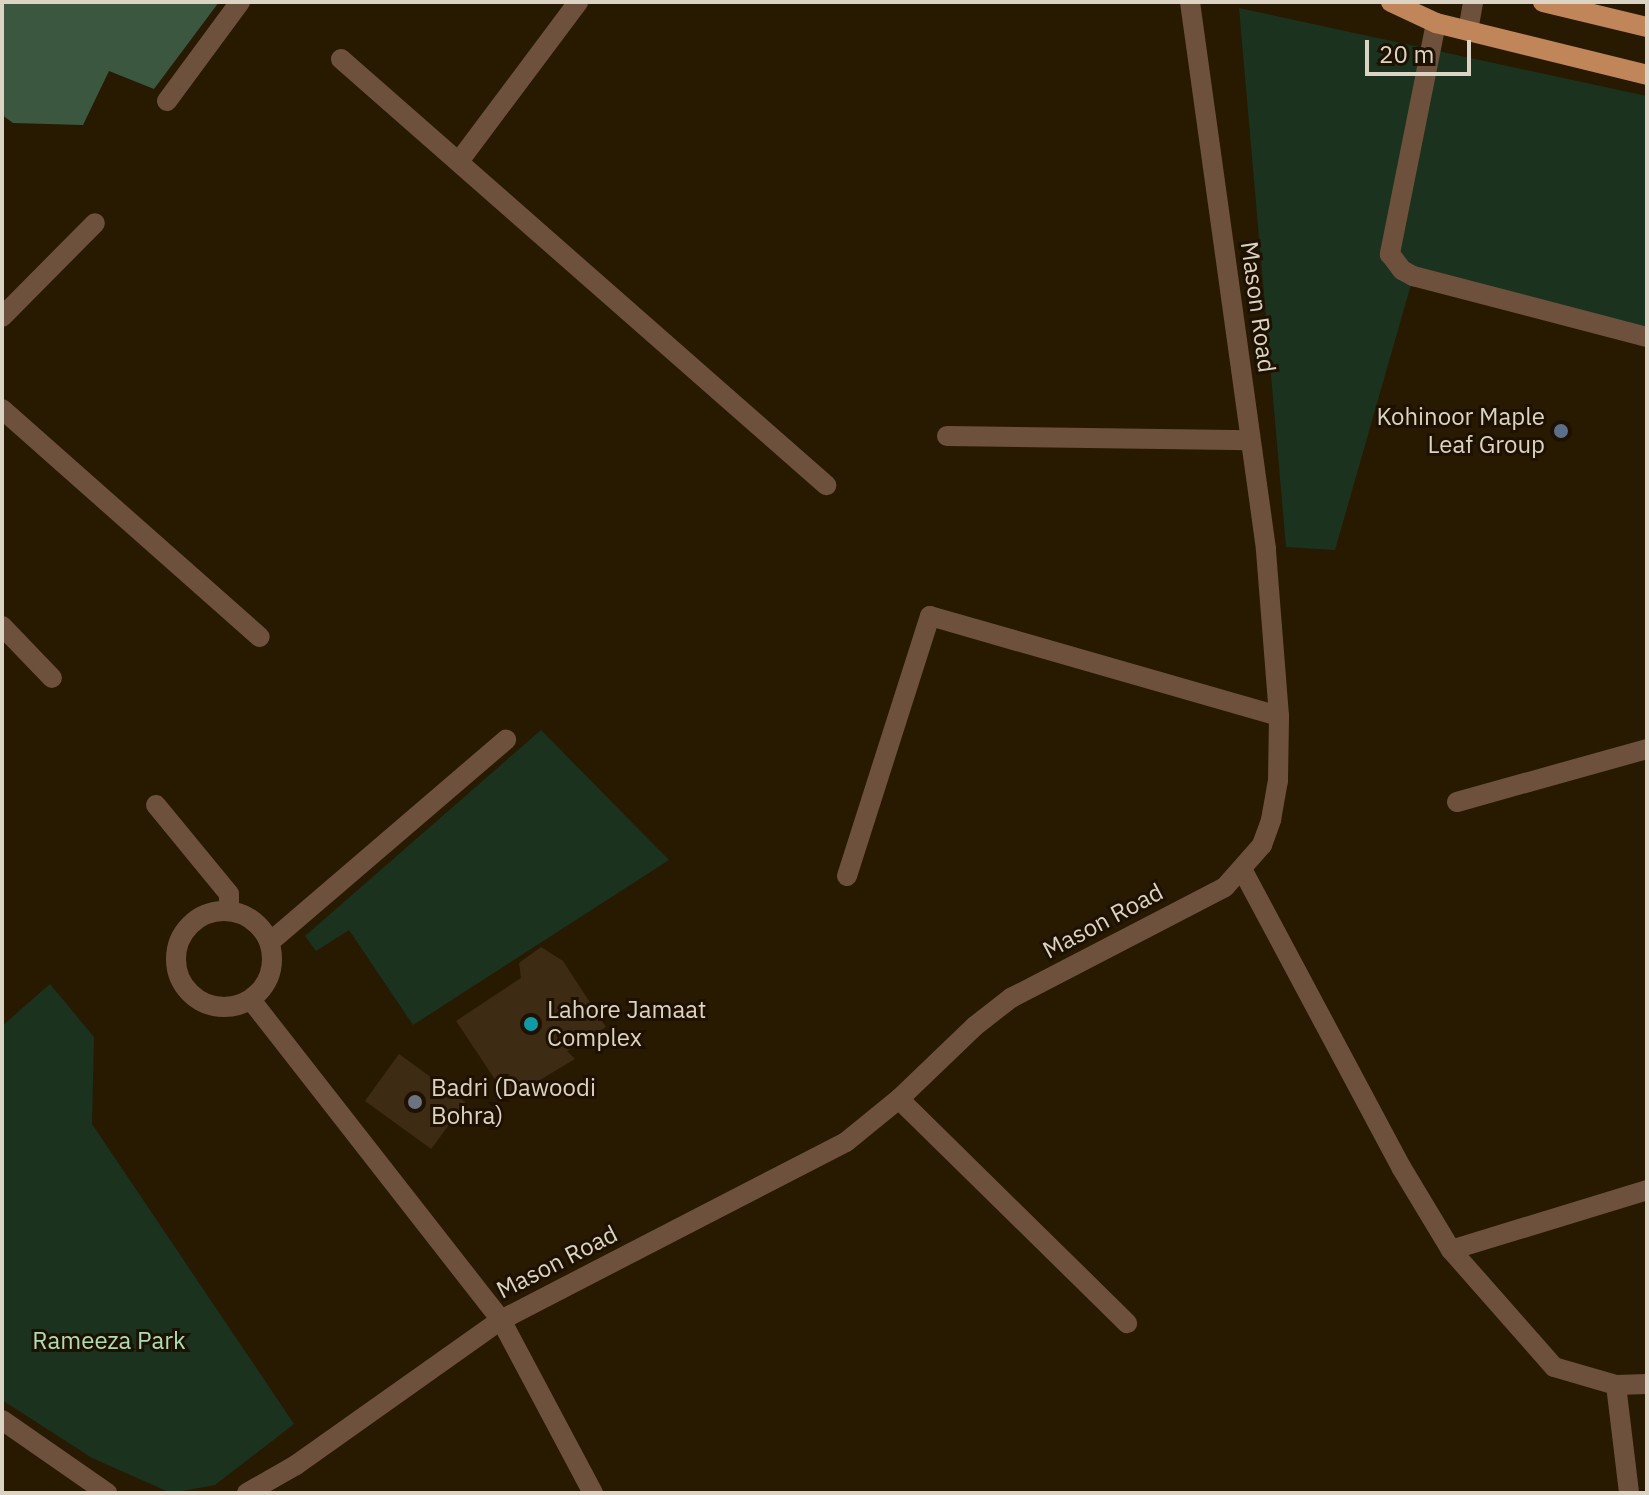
<!DOCTYPE html>
<style>
body{margin:0}
#map{position:relative;width:1649px;height:1495px;overflow:hidden;background:#271a01;font-family:"IBM Plex Sans",sans-serif}
div>[style]{position:absolute}
.green>*{inset:0;background:#1b321e}
.forest>*{inset:0;background:#3b573f}
.building>*{inset:0;background:#3e2b13;transform-origin:0 0}
.minor>*{height:20px;margin:-10px;padding:0 10px;transform-origin:10px;border-radius:10px;background:#6e513d}
.minor>.ring{margin:-10px;padding:0;box-sizing:content-box;background:none;border:20px solid #6e513d;border-radius:50%}
.major>*{height:20px;margin:-10px;padding:0 10px;transform-origin:10px;border-radius:10px;background:#c08559}
.dots>*{width:22px;height:22px;translate:-50% -50%;box-sizing:border-box;border:4px solid #1e1100;border-radius:50%}
span{translate:-50% -50%;white-space:nowrap;text-align:center;line-height:1.15;-webkit-text-stroke:6px #1e1100;paint-order:stroke}
.street-label{font-size:24px;color:#dbd3c3}
.poi-label{font-size:24px;color:#dbd3c3}
.right{translate:-100% -50%;text-align:right}
.left{translate:0 -50%;text-align:left}
.park-label{font-size:24px;color:#abdeb2}
.frame{position:absolute;inset:0;border:4px solid #dbd3c3;pointer-events:none}
.scale{position:absolute;left:1365px;top:40px;width:106px;height:36px;box-sizing:border-box;border:4px solid #dbd3c3;border-top:0;padding-left:10px;font-size:24px;line-height:28px;white-space:nowrap;color:#dbd3c3;-webkit-text-stroke:6px #1e1100;paint-order:stroke}
</style>
<div id="map">
<div class="green">
<div style="clip-path:polygon(1239px 8px,1647px 96px,1647px 337px,1412px 281px,1335px 550px,1286px 547px)"></div>
<div style="clip-path:polygon(541px 730px,669px 860px,413px 1025px,349px 930px,316px 951px,305px 936px)"></div>
<div style="clip-path:polygon(50px 984px,94px 1037px,92px 1124px,294px 1424px,215px 1485px,171px 1493px,92px 1458px,2px 1400px,2px 1026px)"></div>
</div>
<div class="forest">
<div style="clip-path:polygon(2px 2px,219px 2px,154px 89px,109px 71px,83px 125px,13px 123px,2px 115px)"></div>
</div>
<div class="building">
<div style="clip-path:polygon(541px 947px,563px 961px,606px 1027px,567px 1051px,575px 1059px,508px 1099px,456px 1021px,521px 978px,519px 963px)"></div>
<div style="left:399px;top:1054px;width:82px;height:58px;rotate:36deg"></div>
</div>
<div class="minor">
<div style="left:1436px;top:23px;width:236px;rotate:101.3deg"></div>
<div style="left:1390px;top:254px;width:20px;rotate:53deg"></div>
<div style="left:1402px;top:270px;width:13px;rotate:29deg"></div>
<div style="left:1413px;top:276px;width:242px;rotate:14.6deg"></div>
<div style="left:1468px;top:31px;width:29px;rotate:-80deg"></div>
<div style="left:341px;top:59px;width:646px;rotate:41.29deg"></div>
<div style="left:167px;top:101px;width:123px;rotate:-53.6deg"></div>
<div style="left:460px;top:160px;width:197px;rotate:-53.2deg"></div>
<div style="left:2px;top:317px;width:132px;rotate:-45.3deg"></div>
<div style="left:2px;top:409px;width:344px;rotate:41.5deg"></div>
<div style="left:947px;top:436px;width:303px;rotate:0.8deg"></div>
<div style="left:2px;top:626px;width:72px;rotate:46.1deg"></div>
<div style="left:1457px;top:802px;width:197px;rotate:-15.6deg"></div>
<div style="left:156px;top:805px;width:115px;rotate:50.6deg"></div>
<div style="left:229px;top:894px;width:17px;rotate:90deg"></div>
<div style="left:1243px;top:871px;width:336px;rotate:61.9deg"></div>
<div style="left:1401px;top:1167px;width:97px;rotate:58.9deg"></div>
<div style="left:1451px;top:1250px;width:156px;rotate:48.6deg"></div>
<div style="left:1554px;top:1367px;width:65px;rotate:16.2deg"></div>
<div style="left:1616px;top:1385px;width:31px;rotate:-2deg"></div>
<div style="left:847px;top:876px;width:273px;rotate:-72.3deg"></div>
<div style="left:930px;top:616px;width:363px;rotate:16deg"></div>
<div class="ring" style="left:176px;top:911px;width:76px;height:76px"></div>
<div style="left:270px;top:942px;width:311px;rotate:-40.6deg"></div>
<div style="left:251px;top:1000px;width:406px;rotate:52deg"></div>
<div style="left:501px;top:1320px;width:196px;rotate:62deg"></div>
<div style="left:899px;top:1099px;width:320px;rotate:44.5deg"></div>
<div style="left:1451px;top:1250px;width:205px;rotate:-17deg"></div>
<div style="left:1616px;top:1385px;width:109px;rotate:83.1deg"></div>
<div style="left:2px;top:1420px;width:128px;rotate:34.8deg"></div>
<div style="left:247px;top:1493px;width:56px;rotate:-29.7deg"></div>
<div style="left:296px;top:1465px;width:251px;rotate:-35.3deg"></div>
<div style="left:501px;top:1320px;width:388px;rotate:-27.3deg"></div>
<div style="left:846px;top:1142px;width:68px;rotate:-39.1deg"></div>
<div style="left:899px;top:1099px;width:105px;rotate:-43.8deg"></div>
<div style="left:975px;top:1026px;width:46px;rotate:-37.9deg"></div>
<div style="left:1011px;top:998px;width:241px;rotate:-27.4deg"></div>
<div style="left:1225px;top:887px;width:56px;rotate:-48.6deg"></div>
<div style="left:1262px;top:845px;width:27px;rotate:-70deg"></div>
<div style="left:1271px;top:820px;width:40px;rotate:-80deg"></div>
<div style="left:1278px;top:781px;width:65px;rotate:-89.1deg"></div>
<div style="left:1279px;top:716px;width:168px;rotate:-94.5deg"></div>
<div style="left:1266px;top:549px;width:552px;rotate:-97.91deg"></div>
</div>
<div class="major">
<div style="left:1391px;top:2px;width:50px;rotate:25deg"></div>
<div style="left:1436px;top:23px;width:217px;rotate:13.8deg"></div>
<div style="left:1543px;top:2px;width:107px;rotate:13.5deg"></div>
</div>
<div class="dots">
<div style="left:1561px;top:431px;background:#5c6f8a"></div>
<div style="left:531px;top:1024px;background:#0f9aa8"></div>
<div style="left:415px;top:1102px;background:#6b7280"></div>
</div>
<div class="street-label">
<span style="left:1258px;top:307px;rotate:82deg">Mason Road</span>
<span style="left:1103px;top:921px;rotate:-28deg">Mason Road</span>
<span style="left:557px;top:1262px;rotate:-27deg">Mason Road</span>
</div>
<div class="poi-label">
<span class="right" style="left:1545px;top:431px">Kohinoor Maple<br>Leaf Group</span>
<span class="left" style="left:547px;top:1024px">Lahore Jamaat<br>Complex</span>
<span class="left" style="left:431px;top:1102px">Badri (Dawoodi<br>Bohra)</span>
</div>
<div class="park-label">
<span style="left:109px;top:1341px">Rameeza Park</span>
</div>
<div class="frame"></div>
<div class="scale">20 m</div>
</div>
